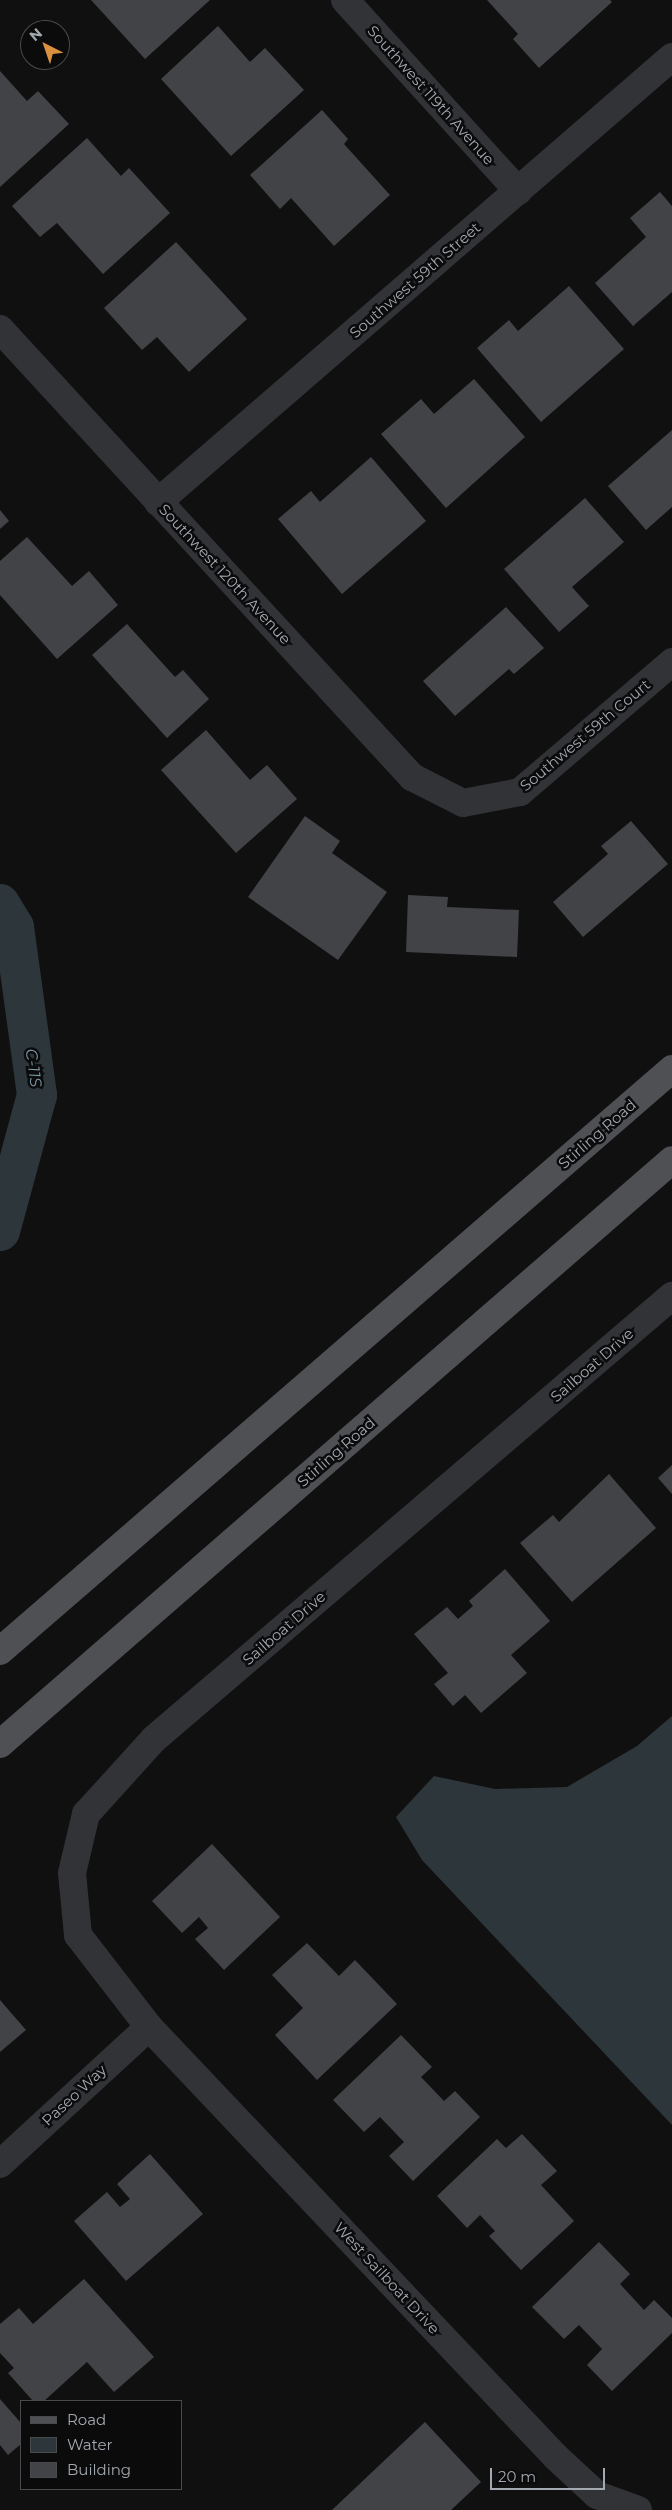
<!DOCTYPE html>
<style>
body{margin:0}
#map{position:relative;width:672px;height:2510px;overflow:hidden;background:#101011;font-family:Montserrat,sans-serif}
div>[style]{position:absolute}
.water>*{inset:0;background:#2d363a}
.canal>*{height:40px;margin:-20px;padding:0 20px;transform-origin:20px;border-radius:20px;background:#2d363a}
.building>*{inset:0;background:#424346}
.street>*{height:28px;margin:-14px;padding:0 14px;transform-origin:14px;border-radius:14px;background:#323336}
.primary>*{height:28px;margin:-14px;padding:0 14px;transform-origin:14px;border-radius:14px;background:#4e5054}
span{translate:-50% -50%;white-space:nowrap;text-align:center;line-height:1.15;-webkit-text-stroke:5px #0b0b0c;paint-order:stroke}
.street-label{font-size:15px;color:#a3a9b0}
.water-label{font-size:16px;color:#7d9aa8;font-style:italic}
.legend{position:absolute;left:20px;top:2400px;width:162px;height:90px;box-sizing:border-box;background:#0b0b0c;border:1px solid #484a4e;margin:0;padding:6px 9px;list-style:none;font-size:15px;color:#a3a9b0}
.legend li{display:flex;align-items:center;gap:10px;height:25px}
.legend b{width:25px;border:1px solid #484a4e}
.north{position:absolute;left:20px;top:20px;width:50px;height:50px;box-sizing:border-box;background:#0b0b0c;border:1px solid #484a4e;border-radius:50%;rotate:319deg;font-size:14px;font-weight:700;line-height:20px;text-align:center;color:#a3a9b0}
.north::after{content:'';display:block;margin:auto;width:18px;height:22px;background:#da903f;clip-path:polygon(50% 0,100% 100%,50% 72%,0 100%)}
.scale{position:absolute;left:490px;top:2468px;width:115px;height:22px;box-sizing:border-box;border:2px solid #a3a9b0;border-top:0;padding-left:6px;font-size:15px;line-height:18px;white-space:nowrap;color:#a3a9b0;-webkit-text-stroke:4px #0b0b0c;paint-order:stroke}
</style>
<div id="map">
<div class="water">
<div style="clip-path:polygon(672px 1716px,672px 2125px,422px 1860px,396px 1817px,434px 1776px,495px 1789px,567px 1787px,637px 1746px)"></div>
</div>
<div class="canal">
<div style="left:0;top:904px;width:27px;rotate:59deg"></div>
<div style="left:14px;top:927px;width:170px;rotate:82.2deg"></div>
<div style="left:37px;top:1095px;width:141px;rotate:105.2deg"></div>
</div>
<div class="building">
<div style="clip-path:polygon(91px 0,210px 0,145px 59px)"></div>
<div style="clip-path:polygon(487px 0,610px 0,612px 2px,539px 68px,513px 39px,518px 34px)"></div>
<div style="clip-path:polygon(218px 26px,250px 62px,265px 48px,304px 90px,231px 156px,161px 79px)"></div>
<div style="clip-path:polygon(0 71px,27px 101px,38px 91px,69px 124px,0 187px)"></div>
<div style="clip-path:polygon(322px 110px,348px 139px,344px 144px,390px 195px,334px 246px,291px 198px,280px 209px,250px 175px)"></div>
<div style="clip-path:polygon(87px 138px,121px 176px,129px 168px,170px 213px,103px 274px,57px 223px,40px 237px,12px 206px)"></div>
<div style="clip-path:polygon(660px 192px,672px 206px,672px 292px,633px 326px,595px 283px,646px 237px,630px 218px)"></div>
<div style="clip-path:polygon(176px 242px,247px 319px,189px 372px,157px 337px,142px 350px,104px 308px)"></div>
<div style="clip-path:polygon(569px 286px,624px 349px,541px 422px,477px 348px,509px 320px,518px 331px)"></div>
<div style="clip-path:polygon(474px 379px,525px 437px,446px 508px,381px 434px,421px 399px,434px 414px)"></div>
<div style="clip-path:polygon(672px 430px,672px 507px,646px 530px,608px 486px)"></div>
<div style="clip-path:polygon(371px 457px,426px 521px,342px 594px,278px 519px,311px 491px,320px 502px)"></div>
<div style="clip-path:polygon(585px 498px,624px 542px,572px 587px,589px 606px,559px 632px,504px 569px)"></div>
<div style="clip-path:polygon(0 510px,9px 521px,0 529px)"></div>
<div style="clip-path:polygon(27px 537px,72px 586px,89px 571px,118px 605px,57px 659px,0 595px,0 561px)"></div>
<div style="clip-path:polygon(506px 607px,544px 648px,514px 674px,509px 669px,455px 716px,423px 681px)"></div>
<div style="clip-path:polygon(127px 624px,175px 677px,183px 670px,209px 699px,167px 738px,92px 655px)"></div>
<div style="clip-path:polygon(206px 730px,250px 780px,267px 765px,297px 799px,236px 853px,161px 770px)"></div>
<div style="clip-path:polygon(305px 816px,340px 841px,332px 853px,387px 892px,338px 960px,248px 897px)"></div>
<div style="clip-path:polygon(631px 821px,668px 864px,583px 937px,553px 902px,608px 854px,601px 846px)"></div>
<div style="clip-path:polygon(408px 895px,448px 897px,447px 907px,519px 910px,517px 957px,406px 952px)"></div>
<div style="clip-path:polygon(672px 1465px,672px 1494px,658px 1478px)"></div>
<div style="clip-path:polygon(609px 1474px,656px 1528px,572px 1602px,520px 1543px,553px 1515px,559px 1522px)"></div>
<div style="clip-path:polygon(505px 1569px,550px 1621px,511px 1655px,527px 1673px,481px 1713px,465px 1695px,453px 1706px,434px 1684px,448px 1673px,414px 1634px,447px 1607px,458px 1619px,473px 1606px,469px 1601px)"></div>
<div style="clip-path:polygon(212px 1844px,280px 1917px,224px 1970px,195px 1939px,208px 1928px,199px 1917px,182px 1933px,152px 1901px)"></div>
<div style="clip-path:polygon(307px 1943px,339px 1976px,355px 1960px,397px 2004px,317px 2080px,275px 2035px,303px 2008px,272px 1975px)"></div>
<div style="clip-path:polygon(0 2000px,26px 2030px,0 2052px)"></div>
<div style="clip-path:polygon(401px 2035px,432px 2067px,421px 2077px,444px 2101px,455px 2091px,480px 2117px,413px 2181px,389px 2156px,404px 2142px,380px 2117px,364px 2132px,333px 2100px)"></div>
<div style="clip-path:polygon(522px 2134px,557px 2171px,541px 2185px,574px 2221px,521px 2270px,489px 2236px,495px 2231px,480px 2215px,467px 2228px,437px 2196px,497px 2139px,506px 2148px)"></div>
<div style="clip-path:polygon(150px 2154px,203px 2214px,126px 2281px,74px 2221px,107px 2192px,120px 2207px,130px 2199px,117px 2184px)"></div>
<div style="clip-path:polygon(599px 2242px,630px 2274px,620px 2284px,644px 2310px,654px 2300px,672px 2318px,672px 2333px,612px 2391px,587px 2365px,602px 2349px,579px 2325px,564px 2339px,532px 2307px)"></div>
<div style="clip-path:polygon(84px 2279px,154px 2357px,114px 2392px,87px 2362px,44px 2401px,33px 2401px,8px 2373px,14px 2368px,0 2353px,0 2324px,19px 2308px,33px 2324px)"></div>
<div style="clip-path:polygon(0 2399px,21px 2423px,21px 2444px,8px 2455px,0 2445px)"></div>
<div style="clip-path:polygon(425px 2422px,481px 2482px,451px 2510px,332px 2510px)"></div>
</div>
<div class="street">
<div style="left:345px;top:0;width:258px;rotate:47.8deg"></div>
<div style="left:0;top:329px;width:609px;rotate:47.4deg"></div>
<div style="left:412px;top:777px;width:57px;rotate:27deg"></div>
<div style="left:463px;top:803px;width:58px;rotate:-10.9deg"></div>
<div style="left:520px;top:792px;width:200px;rotate:-40.5deg"></div>
<div style="left:158px;top:502px;width:680px;rotate:-40.88deg"></div>
<div style="left:0;top:2164px;width:202px;rotate:-42.6deg"></div>
<div style="left:638px;top:2510px;width:44px;rotate:-159.9deg"></div>
<div style="left:597px;top:2495px;width:56px;rotate:-137.2deg"></div>
<div style="left:556px;top:2457px;width:592px;rotate:-133.43deg"></div>
<div style="left:149px;top:2027px;width:116px;rotate:-127.7deg"></div>
<div style="left:78px;top:1935px;width:62px;rotate:-95.5deg"></div>
<div style="left:72px;top:1873px;width:61px;rotate:-76.7deg"></div>
<div style="left:86px;top:1814px;width:101px;rotate:-47.8deg"></div>
<div style="left:154px;top:1739px;width:682px;rotate:-40.54deg"></div>
</div>
<div class="primary">
<div style="left:0;top:1651px;width:889px;rotate:-40.89deg"></div>
<div style="left:0;top:1744px;width:890px;rotate:-40.99deg"></div>
</div>
<div class="street-label">
<span style="left:431px;top:95px;rotate:48deg">Southwest 119th Avenue</span>
<span style="left:415px;top:280px;rotate:-41deg">Southwest 59th Street</span>
<span style="left:225px;top:574px;rotate:47deg">Southwest 120th Avenue</span>
<span style="left:585px;top:735px;rotate:-40deg">Southwest 59th Court</span>
<span style="left:597px;top:1134px;rotate:-41deg">Stirling Road</span>
<span style="left:592px;top:1365px;rotate:-41deg">Sailboat Drive</span>
<span style="left:336px;top:1452px;rotate:-41deg">Stirling Road</span>
<span style="left:284px;top:1628px;rotate:-41deg">Sailboat Drive</span>
<span style="left:74px;top:2095px;rotate:-43deg">Paseo Way</span>
<span style="left:387px;top:2278px;rotate:47deg">West Sailboat Drive</span>
</div>
<div class="water-label">
<span style="left:33px;top:1068px;rotate:82deg">C-11S</span>
</div>
<ul class="legend">
<li><b style="height:6px;background:#4e5054"></b>Road</li>
<li><b style="height:14px;background:#2d363a"></b>Water</li>
<li><b style="height:14px;background:#424346"></b>Building</li>
</ul>
<div class="north">N</div>
<div class="scale">20 m</div>
</div>
